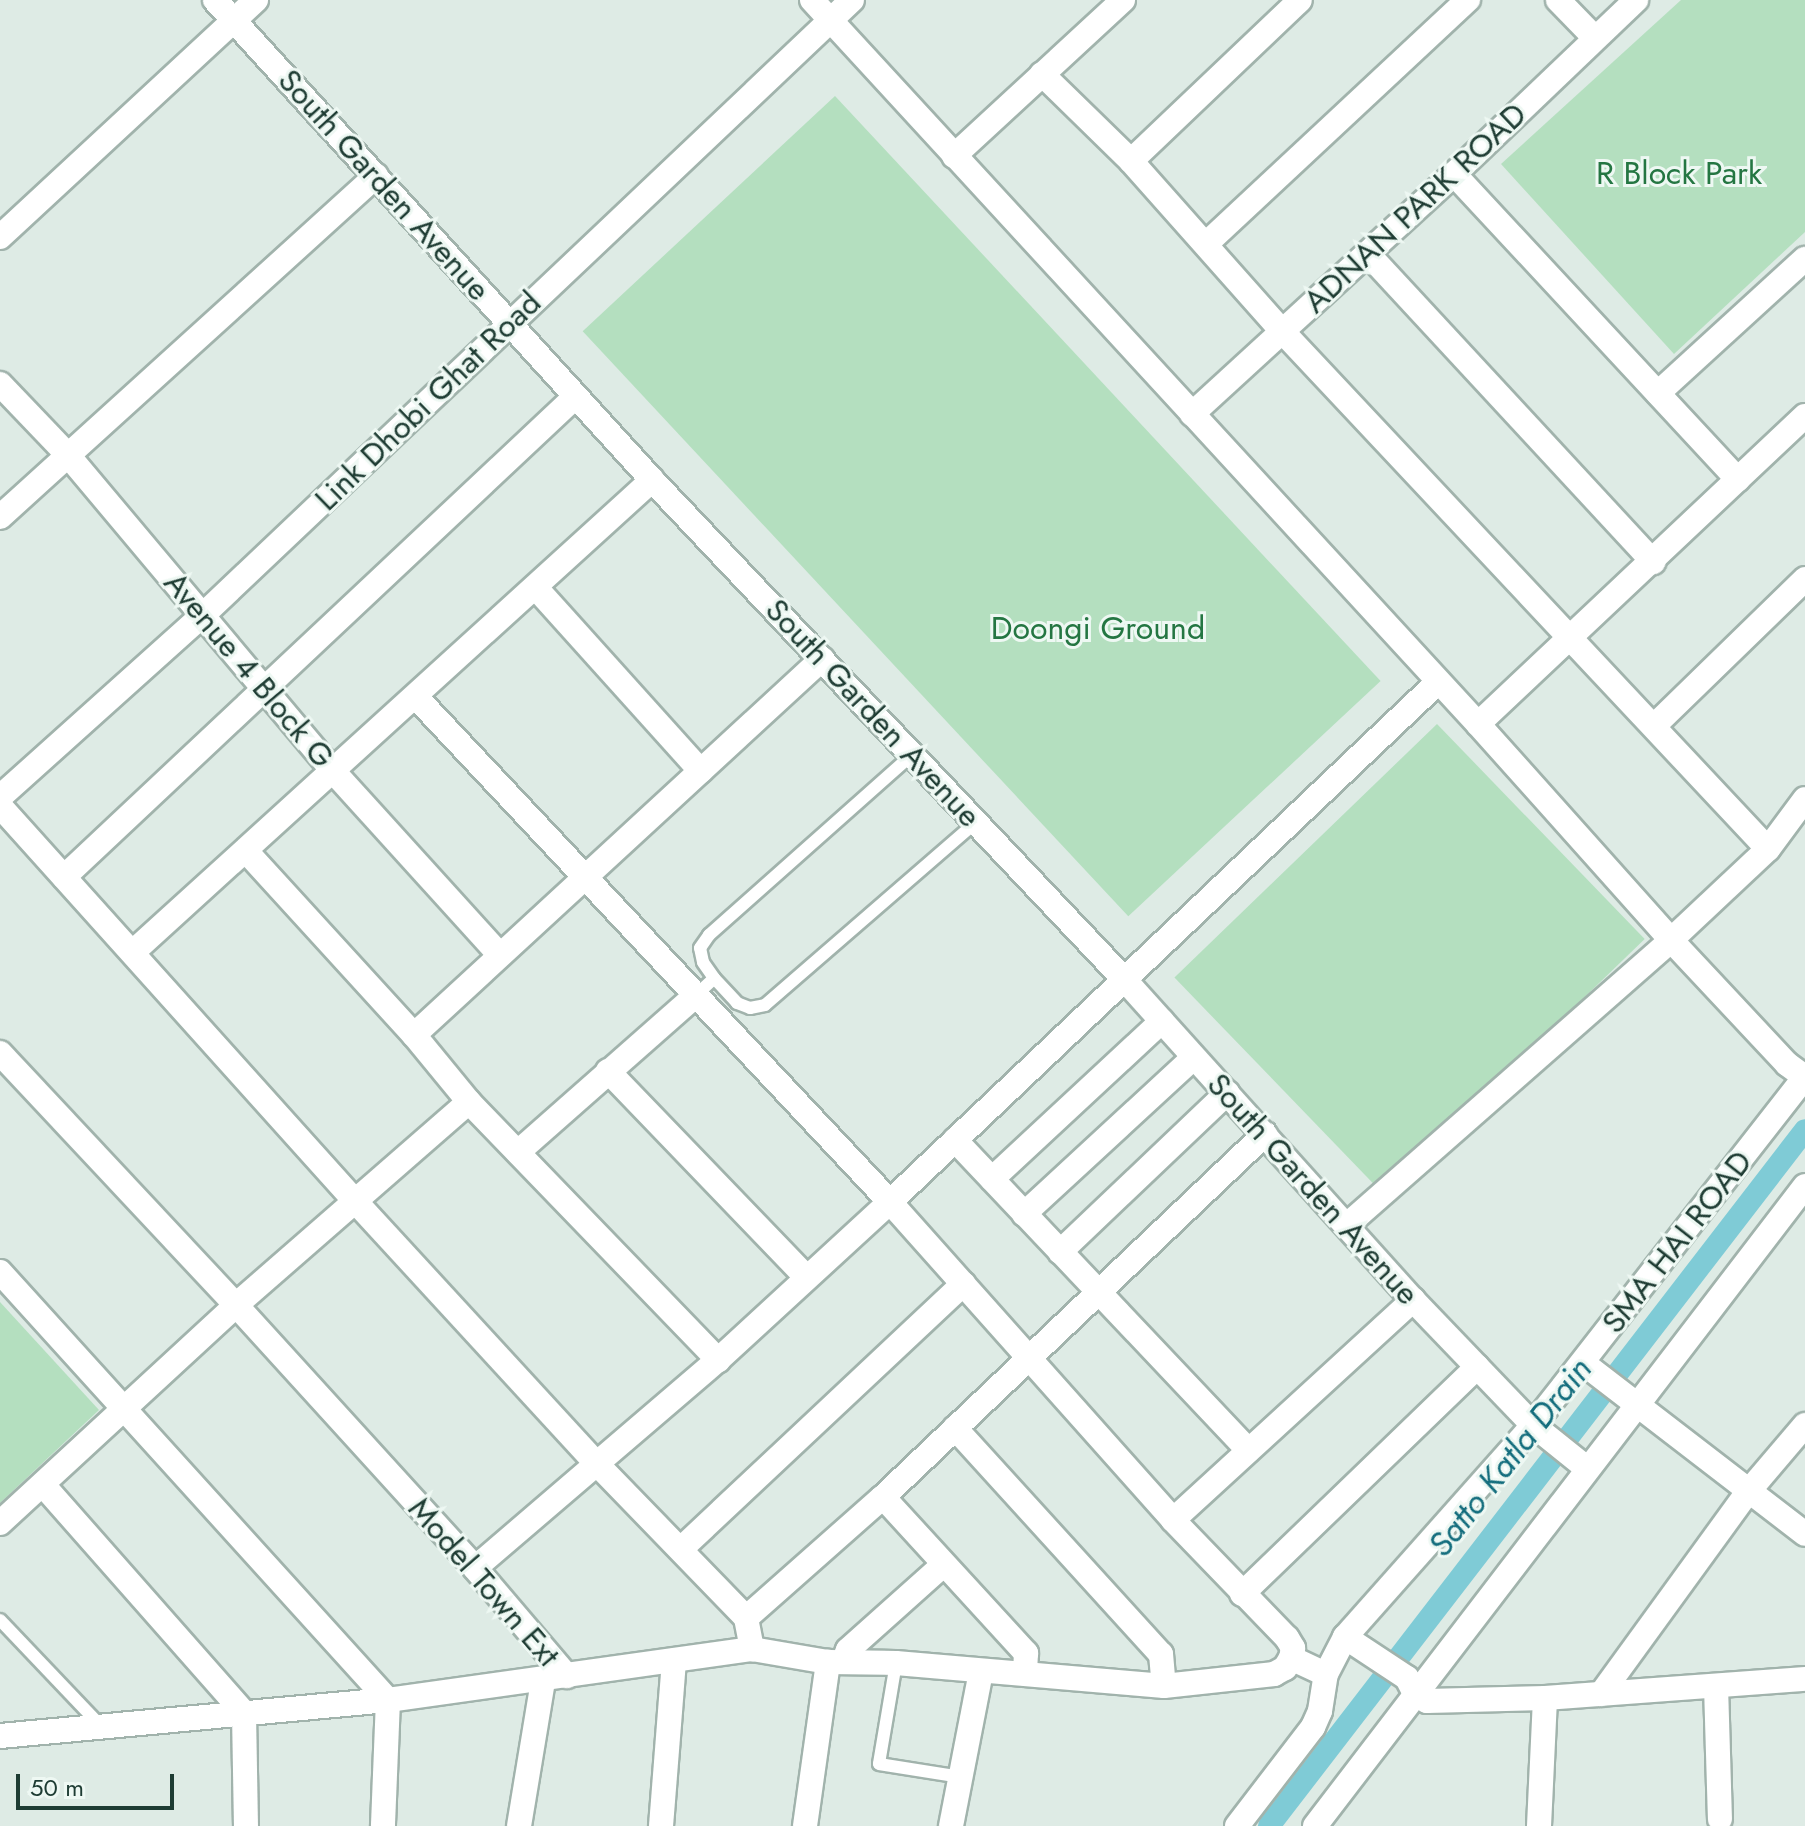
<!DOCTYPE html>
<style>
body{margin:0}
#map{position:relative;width:1805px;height:1826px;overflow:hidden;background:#deebe5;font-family:Jost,sans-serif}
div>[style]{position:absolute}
.green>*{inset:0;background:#b4dfbf;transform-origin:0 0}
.canal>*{height:22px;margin:-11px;padding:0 11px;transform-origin:11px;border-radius:11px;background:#7fcbd6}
.roads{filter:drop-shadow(2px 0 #a1b3ac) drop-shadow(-2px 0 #a1b3ac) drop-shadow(0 2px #a1b3ac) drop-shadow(0 -2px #a1b3ac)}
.service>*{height:12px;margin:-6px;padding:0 6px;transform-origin:6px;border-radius:6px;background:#fff}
.minor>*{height:24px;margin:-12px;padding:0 12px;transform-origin:12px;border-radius:12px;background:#fff}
.tertiary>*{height:24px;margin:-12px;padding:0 12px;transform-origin:12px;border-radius:12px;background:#fff}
span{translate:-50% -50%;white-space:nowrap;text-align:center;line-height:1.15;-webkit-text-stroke:6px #eef8f3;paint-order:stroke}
.park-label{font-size:32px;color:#247642}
.street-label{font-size:32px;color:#1e3c33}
.water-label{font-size:34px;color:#136d7d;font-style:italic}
.scale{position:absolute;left:16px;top:1774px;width:158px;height:36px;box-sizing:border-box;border:4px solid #1e3c33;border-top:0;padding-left:10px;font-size:24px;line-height:28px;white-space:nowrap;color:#1e3c33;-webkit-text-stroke:6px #eef8f3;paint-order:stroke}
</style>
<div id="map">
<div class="green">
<div style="clip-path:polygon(1681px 0,1805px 0,1805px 232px,1674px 354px,1501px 164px)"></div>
<div style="left:835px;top:96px;width:800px;height:345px;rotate:47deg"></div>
<div style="left:1437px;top:724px;width:299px;height:365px;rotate:46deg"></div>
<div style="clip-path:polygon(0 1302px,99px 1410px,0 1503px)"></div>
</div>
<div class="canal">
<div style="left:1269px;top:1826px;width:878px;rotate:-52.4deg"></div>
</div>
<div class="roads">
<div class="service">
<div style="left:714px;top:978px;width:34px;rotate:47deg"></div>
<div style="left:737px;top:1003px;width:14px;rotate:21deg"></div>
<div style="left:750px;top:1008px;width:15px;rotate:-11deg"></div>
<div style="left:765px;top:1005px;width:279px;rotate:-40.9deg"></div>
<div style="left:695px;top:996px;width:26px;rotate:-43deg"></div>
<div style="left:714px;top:978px;width:19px;rotate:-125deg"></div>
<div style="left:703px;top:962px;width:14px;rotate:-102deg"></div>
<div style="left:700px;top:948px;width:16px;rotate:-55deg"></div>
<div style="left:709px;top:935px;width:271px;rotate:-41.6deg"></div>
<div style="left:0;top:1620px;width:148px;rotate:46.4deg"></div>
<div style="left:896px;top:1663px;width:102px;rotate:99.6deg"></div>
<div style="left:879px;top:1764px;width:83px;rotate:9deg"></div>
</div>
<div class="minor">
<div style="left:215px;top:0;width:649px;rotate:47.68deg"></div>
<div style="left:652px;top:480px;width:685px;rotate:46.6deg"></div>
<div style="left:1123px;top:978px;width:433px;rotate:48deg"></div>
<div style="left:1413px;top:1300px;width:173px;rotate:46.2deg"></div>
<div style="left:1533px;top:1425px;width:70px;rotate:38.7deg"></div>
<div style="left:812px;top:0;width:984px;rotate:47.39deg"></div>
<div style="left:1478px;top:724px;width:290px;rotate:48.2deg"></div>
<div style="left:1671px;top:940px;width:170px;rotate:46.9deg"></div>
<div style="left:1787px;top:1064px;width:22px;rotate:36deg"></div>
<div style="left:1558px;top:0;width:52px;rotate:45.8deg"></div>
<div style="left:1042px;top:74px;width:124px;rotate:44.3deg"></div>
<div style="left:1131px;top:161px;width:227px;rotate:48.4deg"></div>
<div style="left:1282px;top:331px;width:710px;rotate:46.83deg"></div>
<div style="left:954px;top:156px;width:230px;rotate:-42.7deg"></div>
<div style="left:1131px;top:161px;width:233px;rotate:-43.6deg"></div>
<div style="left:1454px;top:174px;width:417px;rotate:47.1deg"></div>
<div style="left:1207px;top:243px;width:357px;rotate:-43deg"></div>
<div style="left:1368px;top:254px;width:420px;rotate:47.2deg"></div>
<div style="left:0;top:384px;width:97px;rotate:46.3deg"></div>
<div style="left:67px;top:454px;width:414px;rotate:50deg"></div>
<div style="left:333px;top:771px;width:248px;rotate:47.8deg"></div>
<div style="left:1658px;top:393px;width:199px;rotate:-42.4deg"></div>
<div style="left:1192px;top:414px;width:355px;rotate:-42.5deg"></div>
<div style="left:1454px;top:174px;width:252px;rotate:-43.7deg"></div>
<div style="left:0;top:517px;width:508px;rotate:-42.21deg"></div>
<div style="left:536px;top:588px;width:246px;rotate:48deg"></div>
<div style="left:416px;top:697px;width:693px;rotate:46.81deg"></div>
<div style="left:890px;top:1202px;width:426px;rotate:48.3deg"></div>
<div style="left:1173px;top:1520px;width:164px;rotate:46deg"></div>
<div style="left:1287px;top:1638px;width:12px;rotate:59deg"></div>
<div style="left:1293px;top:1648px;width:10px;rotate:101deg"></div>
<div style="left:1291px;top:1658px;width:38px;rotate:25deg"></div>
<div style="left:1478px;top:724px;width:449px;rotate:-43.3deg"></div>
<div style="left:1654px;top:726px;width:211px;rotate:-44.2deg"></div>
<div style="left:0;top:806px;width:531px;rotate:48.05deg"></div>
<div style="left:355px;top:1201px;width:357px;rotate:47.4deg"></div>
<div style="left:597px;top:1464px;width:214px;rotate:45.9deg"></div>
<div style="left:746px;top:1618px;width:32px;rotate:79deg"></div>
<div style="left:246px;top:851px;width:249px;rotate:47.6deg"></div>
<div style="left:414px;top:1035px;width:87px;rotate:50.6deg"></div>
<div style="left:469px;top:1102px;width:359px;rotate:46deg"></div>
<div style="left:64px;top:877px;width:701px;rotate:-43.21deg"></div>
<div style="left:133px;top:952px;width:702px;rotate:-42.28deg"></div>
<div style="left:414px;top:1035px;width:555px;rotate:-42.66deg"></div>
<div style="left:0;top:1053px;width:345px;rotate:46.9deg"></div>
<div style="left:236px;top:1305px;width:355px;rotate:47.7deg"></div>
<div style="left:475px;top:1568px;width:142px;rotate:49.6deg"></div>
<div style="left:608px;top:1071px;width:286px;rotate:46.1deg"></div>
<div style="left:955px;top:1140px;width:427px;rotate:46.6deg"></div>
<div style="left:518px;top:1152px;width:236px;rotate:-41.4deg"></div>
<div style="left:992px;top:1179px;width:232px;rotate:-42.9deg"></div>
<div style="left:1024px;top:1214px;width:231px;rotate:-42.7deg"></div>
<div style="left:1347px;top:1225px;width:432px;rotate:-41.3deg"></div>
<div style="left:1671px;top:940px;width:133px;rotate:-43.2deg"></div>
<div style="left:1768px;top:849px;width:62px;rotate:-53.5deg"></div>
<div style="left:1060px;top:1252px;width:231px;rotate:-43.6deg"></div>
<div style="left:0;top:1272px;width:578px;rotate:47.81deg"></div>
<div style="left:388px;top:1700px;width:126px;rotate:92.3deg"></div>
<div style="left:1583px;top:1363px;width:280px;rotate:37.6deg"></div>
<div style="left:955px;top:1428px;width:306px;rotate:47.7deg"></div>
<div style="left:1161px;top:1654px;width:32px;rotate:85deg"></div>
<div style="left:44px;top:1486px;width:303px;rotate:48.6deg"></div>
<div style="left:244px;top:1713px;width:113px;rotate:89deg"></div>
<div style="left:883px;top:1497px;width:212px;rotate:47.5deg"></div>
<div style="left:1026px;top:1653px;width:20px;rotate:93deg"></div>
<div style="left:1173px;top:1520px;width:326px;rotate:-42.5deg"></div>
<div style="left:0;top:1523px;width:321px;rotate:-42.7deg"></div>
<div style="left:236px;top:1305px;width:309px;rotate:-41.1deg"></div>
<div style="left:682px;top:1548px;width:386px;rotate:-43.2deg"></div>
<div style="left:475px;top:1568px;width:320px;rotate:-40.6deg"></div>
<div style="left:718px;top:1360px;width:234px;rotate:-42.6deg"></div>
<div style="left:890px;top:1202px;width:755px;rotate:-43.5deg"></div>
<div style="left:1242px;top:1594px;width:327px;rotate:-44deg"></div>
<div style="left:746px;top:1618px;width:183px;rotate:-41.5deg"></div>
<div style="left:883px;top:1497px;width:527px;rotate:-43.54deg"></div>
<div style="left:1345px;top:1637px;width:74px;rotate:33.5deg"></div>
<div style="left:1407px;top:1678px;width:18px;rotate:63deg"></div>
<div style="left:1415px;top:1694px;width:14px;rotate:30deg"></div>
<div style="left:1427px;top:1701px;width:118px;rotate:-1.5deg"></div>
<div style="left:1545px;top:1698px;width:261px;rotate:-4.2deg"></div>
<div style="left:843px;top:1662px;width:13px;rotate:-67deg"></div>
<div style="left:848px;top:1650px;width:127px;rotate:-41.8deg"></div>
<div style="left:1716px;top:1686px;width:133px;rotate:88.3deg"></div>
<div style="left:1601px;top:1694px;width:250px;rotate:-54deg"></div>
<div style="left:1748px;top:1492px;width:88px;rotate:-49.6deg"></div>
<div style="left:0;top:1736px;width:390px;rotate:-5.3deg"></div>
<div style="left:388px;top:1700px;width:368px;rotate:-8deg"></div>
<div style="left:752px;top:1649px;width:77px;rotate:9.7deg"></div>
<div style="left:828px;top:1662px;width:68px;rotate:0.8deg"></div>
<div style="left:896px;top:1663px;width:269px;rotate:4.9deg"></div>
<div style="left:1164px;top:1686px;width:111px;rotate:-6.2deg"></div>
<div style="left:1274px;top:1674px;width:13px;rotate:-29deg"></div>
<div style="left:1285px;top:1668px;width:12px;rotate:-59deg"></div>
<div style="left:519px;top:1826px;width:147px;rotate:-80.6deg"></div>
<div style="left:661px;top:1826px;width:166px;rotate:-85.5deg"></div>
<div style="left:805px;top:1826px;width:166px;rotate:-82deg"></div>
<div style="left:951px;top:1826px;width:157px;rotate:-79deg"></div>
<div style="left:1237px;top:1826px;width:125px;rotate:-52.5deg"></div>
<div style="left:1313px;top:1727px;width:17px;rotate:-66deg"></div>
<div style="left:1320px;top:1711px;width:37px;rotate:-81deg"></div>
<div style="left:1326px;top:1674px;width:42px;rotate:-62.8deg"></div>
<div style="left:1345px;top:1637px;width:283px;rotate:-48.4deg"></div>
<div style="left:1533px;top:1425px;width:442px;rotate:-52deg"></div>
<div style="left:1315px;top:1826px;width:806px;rotate:-52.56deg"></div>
<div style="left:1539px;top:1826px;width:128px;rotate:-87.3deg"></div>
</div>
<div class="tertiary">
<div style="left:0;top:237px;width:349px;rotate:-42.8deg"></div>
<div style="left:0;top:797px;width:273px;rotate:-41.9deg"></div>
<div style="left:203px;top:615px;width:894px;rotate:-43.46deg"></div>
</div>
</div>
<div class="park-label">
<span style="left:1679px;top:173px">R Block Park</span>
<span style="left:1098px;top:628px">Doongi Ground</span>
</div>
<div class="street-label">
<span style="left:384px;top:185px;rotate:48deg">South Garden Avenue</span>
<span style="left:1415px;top:208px;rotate:-43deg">ADNAN PARK ROAD</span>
<span style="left:428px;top:401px;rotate:-44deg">Link Dhobi Ghat Road</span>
<span style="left:249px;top:670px;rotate:50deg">Avenue 4 Block G</span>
<span style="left:873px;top:713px;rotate:47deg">South Garden Avenue</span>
<span style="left:1313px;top:1189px;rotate:48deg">South Garden Avenue</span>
<span style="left:1677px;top:1242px;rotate:-52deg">SMA HAI ROAD</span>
<span style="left:484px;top:1582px;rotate:49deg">Model Town Ext</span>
</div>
<div class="water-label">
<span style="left:1510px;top:1457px;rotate:-52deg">Satto Katla Drain</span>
</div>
<div class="scale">50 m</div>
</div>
